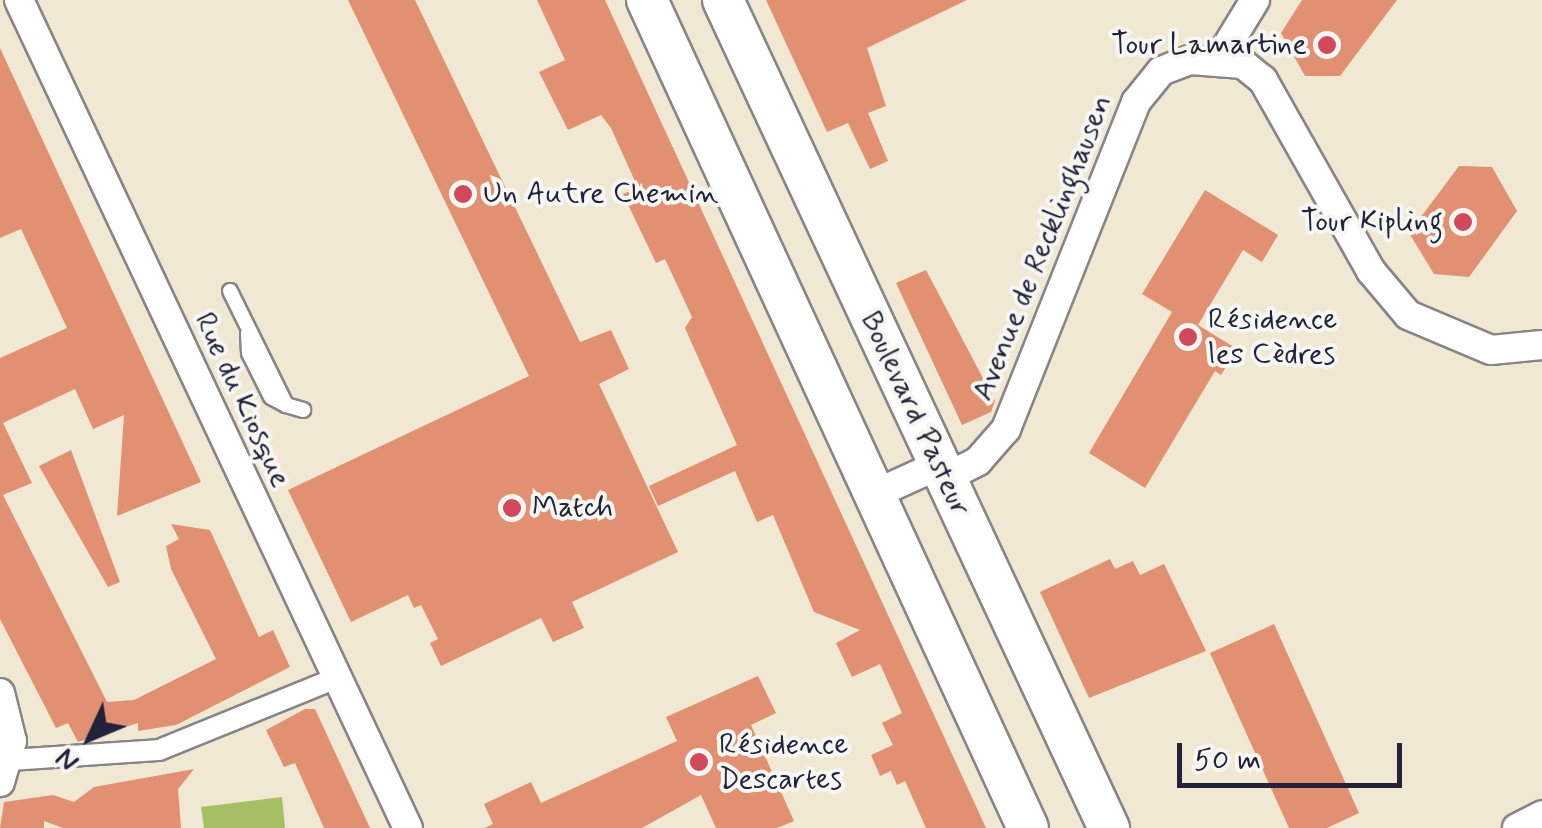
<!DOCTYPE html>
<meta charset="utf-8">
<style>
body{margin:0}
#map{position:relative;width:1542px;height:828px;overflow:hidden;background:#f0e8d3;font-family:Mynerve,sans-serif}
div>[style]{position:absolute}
.green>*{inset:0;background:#a6bf65}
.building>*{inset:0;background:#e19072}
.roads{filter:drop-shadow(2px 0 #898587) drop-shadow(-2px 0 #898587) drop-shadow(0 2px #898587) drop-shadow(0 -2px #898587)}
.service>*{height:14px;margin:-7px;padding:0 7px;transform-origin:7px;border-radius:7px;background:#fff}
.pedestrian>*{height:20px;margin:-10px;padding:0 10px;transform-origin:10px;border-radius:10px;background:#fff}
.minor>*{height:28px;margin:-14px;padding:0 14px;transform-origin:14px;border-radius:14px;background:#fff}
.secondary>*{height:40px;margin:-20px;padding:0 20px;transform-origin:20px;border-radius:20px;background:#fff}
.dots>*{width:28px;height:28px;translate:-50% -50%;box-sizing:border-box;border:5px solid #f6f6f2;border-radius:50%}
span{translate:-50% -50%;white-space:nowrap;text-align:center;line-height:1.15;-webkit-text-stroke:8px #f6f6f2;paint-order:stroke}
.poi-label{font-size:30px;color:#22223b}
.right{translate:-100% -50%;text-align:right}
.left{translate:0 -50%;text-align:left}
.street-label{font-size:30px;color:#22223b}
.north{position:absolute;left:40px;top:688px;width:100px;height:100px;-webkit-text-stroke:8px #f6f6f2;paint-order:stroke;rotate:226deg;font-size:28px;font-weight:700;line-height:40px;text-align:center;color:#22223b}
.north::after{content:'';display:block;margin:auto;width:35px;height:45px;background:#22223b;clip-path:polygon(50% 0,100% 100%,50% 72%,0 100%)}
.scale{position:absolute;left:1177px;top:743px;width:225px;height:45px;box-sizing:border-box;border:5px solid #22223b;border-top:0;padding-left:12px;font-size:30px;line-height:35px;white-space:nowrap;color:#22223b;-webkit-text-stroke:8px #f6f6f2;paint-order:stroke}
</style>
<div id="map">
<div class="green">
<div style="clip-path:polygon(282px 797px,285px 828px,204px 828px,201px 807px)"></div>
</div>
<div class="building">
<div style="clip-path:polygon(348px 0,415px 0,580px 342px,611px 330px,629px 369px,599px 384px,678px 552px,572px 602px,584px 628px,553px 642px,541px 618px,441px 666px,430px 643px,438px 639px,421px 605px,414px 608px,408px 595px,351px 622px,288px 490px,529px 376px)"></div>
<div style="clip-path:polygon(537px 0,605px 0,986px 828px,926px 828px,905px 781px,897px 785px,891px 771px,880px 776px,871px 755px,893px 745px,882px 723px,902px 713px,880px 664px,852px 677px,836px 643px,860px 630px,814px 612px,773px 515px,757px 522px,735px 471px,658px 506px,649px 486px,737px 445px,685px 328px,692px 317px,665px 259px,656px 263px,623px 194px,638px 188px,611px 128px,601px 115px,568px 130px,539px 72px,565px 60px)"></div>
<div style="clip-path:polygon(766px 0,967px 0,867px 48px,886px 106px,868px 113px,888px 161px,870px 169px,848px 123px,827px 132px)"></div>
<div style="clip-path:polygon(1302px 0,1397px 0,1340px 76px,1305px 76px,1281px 33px)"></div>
<div style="clip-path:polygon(0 48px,201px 482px,117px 516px,124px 415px,93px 429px,75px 389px,3px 423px,32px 483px,3px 495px,107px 702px,134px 700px,216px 659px,171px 569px,166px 546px,179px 539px,171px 524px,210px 530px,259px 637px,273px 630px,290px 667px,176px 725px,138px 731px,138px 723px,78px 742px,68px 723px,56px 728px,0 619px,0 358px,67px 328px,21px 229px,0 238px)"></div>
<div style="clip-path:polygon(1459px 166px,1492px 167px,1517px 211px,1469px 277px,1434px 274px,1409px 233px)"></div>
<div style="clip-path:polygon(1205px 190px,1278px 235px,1262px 262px,1243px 250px,1198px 325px,1237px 349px,1221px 375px,1215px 371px,1145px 488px,1089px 453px,1172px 312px,1142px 294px)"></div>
<div style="clip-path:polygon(926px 270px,995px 401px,991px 412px,962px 425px,896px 283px)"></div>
<div style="clip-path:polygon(71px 450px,120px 582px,108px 587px,39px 466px)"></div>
<div style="clip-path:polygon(1110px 559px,1115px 569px,1133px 561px,1140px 575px,1164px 564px,1206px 651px,1089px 698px,1040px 592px)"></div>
<div style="clip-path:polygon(1274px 624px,1359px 813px,1327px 828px,1289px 828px,1210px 653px)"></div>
<div style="clip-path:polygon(758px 676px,776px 713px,751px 725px,794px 821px,777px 828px,716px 828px,701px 795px,642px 828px,485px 828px,493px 824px,484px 804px,531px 782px,541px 803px,677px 741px,666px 717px)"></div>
<div style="clip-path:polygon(305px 709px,315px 709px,370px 828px,324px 828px,295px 763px,284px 767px,266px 730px)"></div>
<div style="clip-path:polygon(194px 769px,178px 789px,181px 828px,63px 828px,44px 821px,44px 828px,0 828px,4px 802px,53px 795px,74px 802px,94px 787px)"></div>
</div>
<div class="roads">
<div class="service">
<div style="left:230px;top:291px;width:127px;rotate:63.8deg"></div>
<div style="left:286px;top:405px;width:18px;rotate:16deg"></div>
<div style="left:248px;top:334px;width:19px;rotate:87deg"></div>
<div style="left:249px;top:353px;width:49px;rotate:63.4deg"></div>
<div style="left:271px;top:397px;width:17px;rotate:28deg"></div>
</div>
<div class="pedestrian">
<div style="left:9px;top:760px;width:150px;rotate:-3.8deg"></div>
<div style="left:159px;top:750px;width:191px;rotate:-22.1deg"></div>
</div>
<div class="minor">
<div style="left:19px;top:0;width:915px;rotate:64.84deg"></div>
<div style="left:1219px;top:59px;width:69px;rotate:-58.6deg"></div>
<div style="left:945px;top:478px;width:37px;rotate:-27deg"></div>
<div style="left:978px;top:461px;width:43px;rotate:-48.8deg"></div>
<div style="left:1006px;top:429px;width:352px;rotate:-68.3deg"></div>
<div style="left:1136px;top:102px;width:40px;rotate:-51deg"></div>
<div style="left:1161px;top:71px;width:31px;rotate:-21deg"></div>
<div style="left:1190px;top:60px;width:53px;rotate:4.3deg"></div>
<div style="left:1243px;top:64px;width:26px;rotate:39deg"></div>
<div style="left:1263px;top:80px;width:219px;rotate:60.5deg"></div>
<div style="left:1371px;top:271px;width:57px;rotate:49.9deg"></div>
<div style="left:1408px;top:315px;width:90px;rotate:22.9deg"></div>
<div style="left:1491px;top:350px;width:51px;rotate:-5.6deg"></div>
<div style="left:875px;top:494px;width:70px;rotate:-24.4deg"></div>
<div style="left:0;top:693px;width:49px;rotate:76deg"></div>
<div style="left:12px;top:741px;width:43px;rotate:106.3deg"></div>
<div style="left:1517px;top:828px;width:28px;rotate:-27deg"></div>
</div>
<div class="secondary">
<div style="left:647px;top:0;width:911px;rotate:65.29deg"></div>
<div style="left:723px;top:0;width:914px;rotate:65.01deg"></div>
</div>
</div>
<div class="dots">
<div style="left:1327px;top:45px;background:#d1495b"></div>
<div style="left:463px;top:194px;background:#d1495b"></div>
<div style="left:1463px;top:222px;background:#d1495b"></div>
<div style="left:1188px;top:337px;background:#d1495b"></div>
<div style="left:512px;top:508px;background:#d1495b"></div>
<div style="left:699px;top:762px;background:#d1495b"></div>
</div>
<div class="poi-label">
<span class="right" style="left:1307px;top:45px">Tour Lamartine</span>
<span class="left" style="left:483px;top:194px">Un Autre Chemin</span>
<span class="right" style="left:1443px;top:222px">Tour Kipling</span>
<span class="left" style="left:1208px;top:337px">Résidence<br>les Cèdres</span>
<span class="left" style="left:532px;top:508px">Match</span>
<span class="left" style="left:719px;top:762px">Résidence<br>Descartes</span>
</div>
<div class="street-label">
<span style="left:1043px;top:248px;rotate:-68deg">Avenue de Recklinghausen</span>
<span style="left:242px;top:400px;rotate:65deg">Rue du Kiosque</span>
<span style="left:915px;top:414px;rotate:65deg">Boulevard Pasteur</span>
</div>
<div class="north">N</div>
<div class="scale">50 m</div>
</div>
